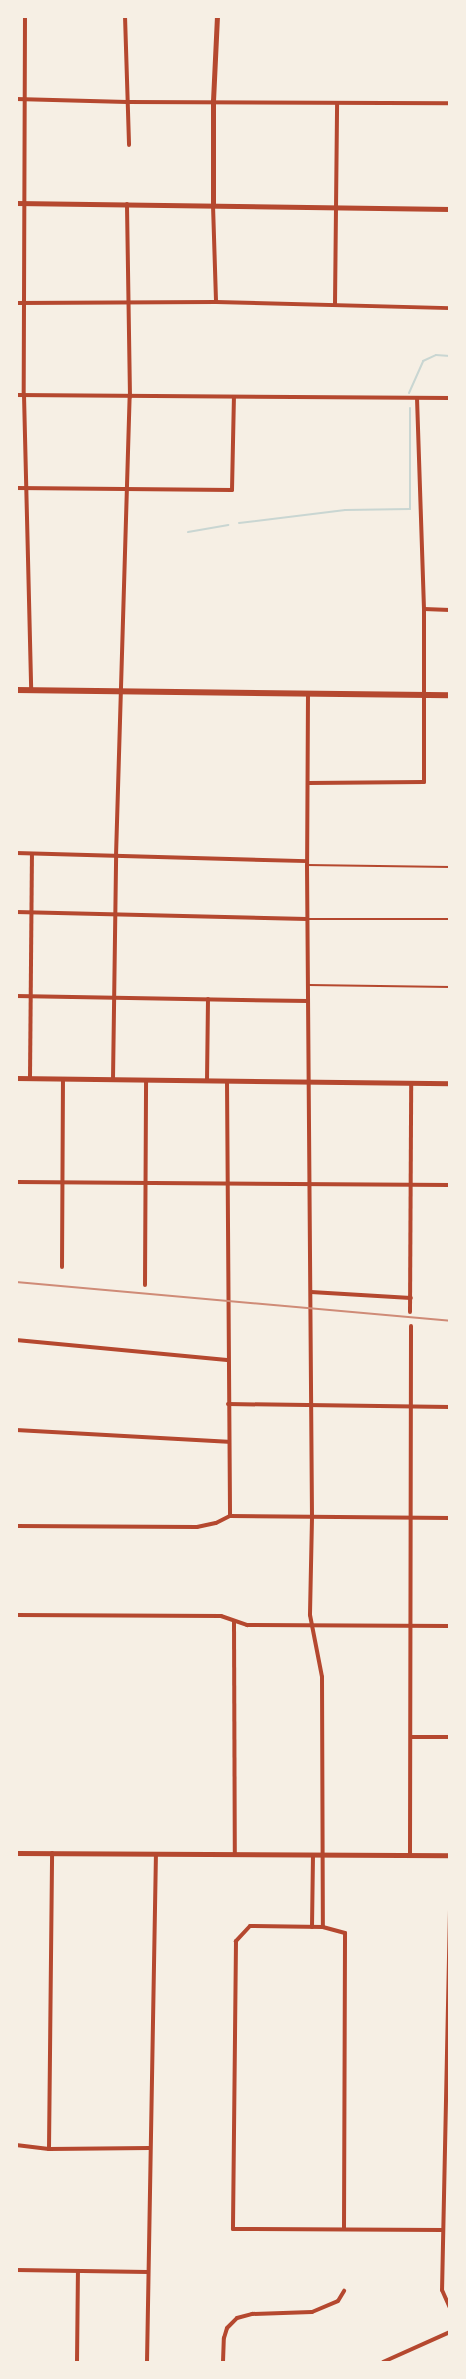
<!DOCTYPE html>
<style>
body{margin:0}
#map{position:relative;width:466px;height:2379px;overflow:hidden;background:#f6efe4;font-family:Manrope,sans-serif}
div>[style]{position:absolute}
.stream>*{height:2px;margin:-1px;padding:0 1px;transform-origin:1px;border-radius:1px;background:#c9d6d2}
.service>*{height:1.5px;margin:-0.75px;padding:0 0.75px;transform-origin:0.75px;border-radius:0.75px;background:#b5482f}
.minor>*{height:4px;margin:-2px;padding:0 2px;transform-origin:2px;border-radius:2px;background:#b5482f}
.tertiary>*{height:4.5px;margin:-2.25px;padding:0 2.25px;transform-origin:2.25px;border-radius:2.25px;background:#b5482f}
.secondary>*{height:5px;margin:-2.5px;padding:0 2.5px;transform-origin:2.5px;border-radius:2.5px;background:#b5482f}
.trunk>*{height:6px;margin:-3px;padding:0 3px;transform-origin:3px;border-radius:3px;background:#b5482f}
.rail>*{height:2px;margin:-1px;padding:0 1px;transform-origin:1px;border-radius:1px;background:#cf8b77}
span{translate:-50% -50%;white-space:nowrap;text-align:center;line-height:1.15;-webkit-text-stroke:4.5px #f6efe4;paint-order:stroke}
.frame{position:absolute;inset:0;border:18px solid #f6efe4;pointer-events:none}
</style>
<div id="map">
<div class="stream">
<div style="left:409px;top:393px;width:35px;rotate:-66deg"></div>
<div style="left:423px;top:361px;width:14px;rotate:-25deg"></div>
<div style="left:436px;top:355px;width:14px;rotate:4deg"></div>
<div style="left:239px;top:523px;width:107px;rotate:-7deg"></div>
<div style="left:345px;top:510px;width:65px;rotate:-0.9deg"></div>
<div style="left:410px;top:509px;width:101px;rotate:-90deg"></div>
<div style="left:188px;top:532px;width:41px;rotate:-9.9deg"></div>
</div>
<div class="service">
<div style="left:307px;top:865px;width:143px;rotate:0.8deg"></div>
<div style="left:309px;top:919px;width:141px"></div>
<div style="left:309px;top:985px;width:141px;rotate:0.8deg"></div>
</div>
<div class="minor">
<div style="left:25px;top:16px;width:379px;rotate:90.2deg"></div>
<div style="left:24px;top:395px;width:295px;rotate:88.6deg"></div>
<div style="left:125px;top:16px;width:129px;rotate:88.2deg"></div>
<div style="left:16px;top:99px;width:111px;rotate:1.5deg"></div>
<div style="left:127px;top:102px;width:323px;rotate:0.2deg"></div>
<div style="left:213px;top:205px;width:97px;rotate:88.2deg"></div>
<div style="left:16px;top:303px;width:200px;rotate:-0.3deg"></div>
<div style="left:216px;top:302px;width:234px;rotate:1.5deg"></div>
<div style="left:335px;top:304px;width:201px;rotate:-89.4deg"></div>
<div style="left:16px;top:395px;width:434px;rotate:0.4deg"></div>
<div style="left:16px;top:488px;width:216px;rotate:0.5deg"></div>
<div style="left:232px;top:490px;width:93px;rotate:-88.8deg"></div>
<div style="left:424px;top:609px;width:26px;rotate:2deg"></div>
<div style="left:308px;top:693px;width:172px;rotate:90.3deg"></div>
<div style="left:307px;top:865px;width:653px;rotate:89.56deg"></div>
<div style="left:312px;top:1518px;width:97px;rotate:91.2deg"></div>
<div style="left:310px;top:1615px;width:63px;rotate:79deg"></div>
<div style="left:322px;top:1677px;width:250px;rotate:89.8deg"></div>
<div style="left:308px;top:783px;width:116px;rotate:-0.5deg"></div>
<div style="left:424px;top:782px;width:173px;rotate:-90deg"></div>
<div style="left:424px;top:609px;width:211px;rotate:-91.9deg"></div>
<div style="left:16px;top:853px;width:291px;rotate:1.6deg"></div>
<div style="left:16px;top:912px;width:291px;rotate:1.4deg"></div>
<div style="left:16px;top:996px;width:292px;rotate:1deg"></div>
<div style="left:30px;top:1078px;width:224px;rotate:-89.5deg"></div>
<div style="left:113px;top:1080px;width:224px;rotate:-89.2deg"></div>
<div style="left:116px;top:856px;width:459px;rotate:-88.3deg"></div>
<div style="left:130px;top:397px;width:193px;rotate:-90.9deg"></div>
<div style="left:207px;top:1081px;width:82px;rotate:-89.3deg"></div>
<div style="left:227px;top:1081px;width:435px;rotate:89.6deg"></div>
<div style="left:16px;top:1182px;width:434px;rotate:0.4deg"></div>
<div style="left:62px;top:1267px;width:188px;rotate:-89.7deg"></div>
<div style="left:145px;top:1285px;width:205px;rotate:-89.7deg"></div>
<div style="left:311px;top:1292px;width:100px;rotate:3.4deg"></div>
<div style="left:410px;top:1312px;width:229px;rotate:-89.7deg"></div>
<div style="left:16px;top:1340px;width:212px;rotate:5.4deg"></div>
<div style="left:228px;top:1404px;width:222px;rotate:0.8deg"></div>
<div style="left:16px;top:1430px;width:212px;rotate:3.2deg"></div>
<div style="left:16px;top:1526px;width:181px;rotate:0.3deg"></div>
<div style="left:197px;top:1527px;width:19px;rotate:-12deg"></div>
<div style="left:216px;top:1523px;width:16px;rotate:-27deg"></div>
<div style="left:230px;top:1516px;width:220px;rotate:0.5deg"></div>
<div style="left:16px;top:1615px;width:205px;rotate:0.3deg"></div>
<div style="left:221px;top:1616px;width:28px;rotate:19deg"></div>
<div style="left:247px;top:1625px;width:203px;rotate:0.3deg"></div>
<div style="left:234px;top:1622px;width:232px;rotate:89.8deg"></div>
<div style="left:412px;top:1737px;width:38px"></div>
<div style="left:410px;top:1855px;width:529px;rotate:-89.89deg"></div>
<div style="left:450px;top:1910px;width:380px;rotate:91.2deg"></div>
<div style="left:442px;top:2290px;width:20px;rotate:66deg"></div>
<div style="left:312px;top:1927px;width:72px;rotate:-89.2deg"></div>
<div style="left:16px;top:2145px;width:33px;rotate:7deg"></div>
<div style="left:49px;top:2149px;width:101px;rotate:-0.6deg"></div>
<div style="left:49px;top:2149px;width:296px;rotate:-89.4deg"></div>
<div style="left:344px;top:2228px;width:295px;rotate:-89.8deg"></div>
<div style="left:345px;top:1933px;width:23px;rotate:-165deg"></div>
<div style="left:323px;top:1927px;width:73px;rotate:-179.2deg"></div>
<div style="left:250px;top:1926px;width:21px;rotate:133deg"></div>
<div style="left:236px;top:1941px;width:288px;rotate:90.6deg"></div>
<div style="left:233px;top:2229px;width:210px;rotate:0.3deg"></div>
<div style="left:16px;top:2270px;width:132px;rotate:0.9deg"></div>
<div style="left:77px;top:2362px;width:91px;rotate:-89.4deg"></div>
<div style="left:147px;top:2362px;width:508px;rotate:-88.99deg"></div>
<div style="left:223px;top:2362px;width:24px;rotate:-88deg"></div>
<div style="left:224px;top:2338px;width:10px;rotate:-73deg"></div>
<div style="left:227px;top:2328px;width:14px;rotate:-45deg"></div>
<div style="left:237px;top:2318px;width:16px;rotate:-15deg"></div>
<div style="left:252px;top:2314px;width:60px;rotate:-1.9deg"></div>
<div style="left:312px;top:2312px;width:28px;rotate:-23deg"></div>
<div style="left:338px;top:2301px;width:12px;rotate:-59deg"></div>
<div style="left:383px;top:2362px;width:73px;rotate:-24.1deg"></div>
</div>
<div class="tertiary">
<div style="left:16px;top:203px;width:434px;rotate:0.8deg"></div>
<div style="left:213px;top:204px;width:103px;rotate:-90deg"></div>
<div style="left:213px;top:101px;width:85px;rotate:-87.3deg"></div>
<div style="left:16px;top:1078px;width:434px;rotate:0.7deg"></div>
</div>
<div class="secondary">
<div style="left:16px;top:1853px;width:434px;rotate:0.3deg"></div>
</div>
<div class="trunk">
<div style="left:16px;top:690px;width:434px;rotate:0.7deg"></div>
</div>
<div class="rail">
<div style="left:16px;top:1282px;width:436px;rotate:5.1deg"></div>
</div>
<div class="frame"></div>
</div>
